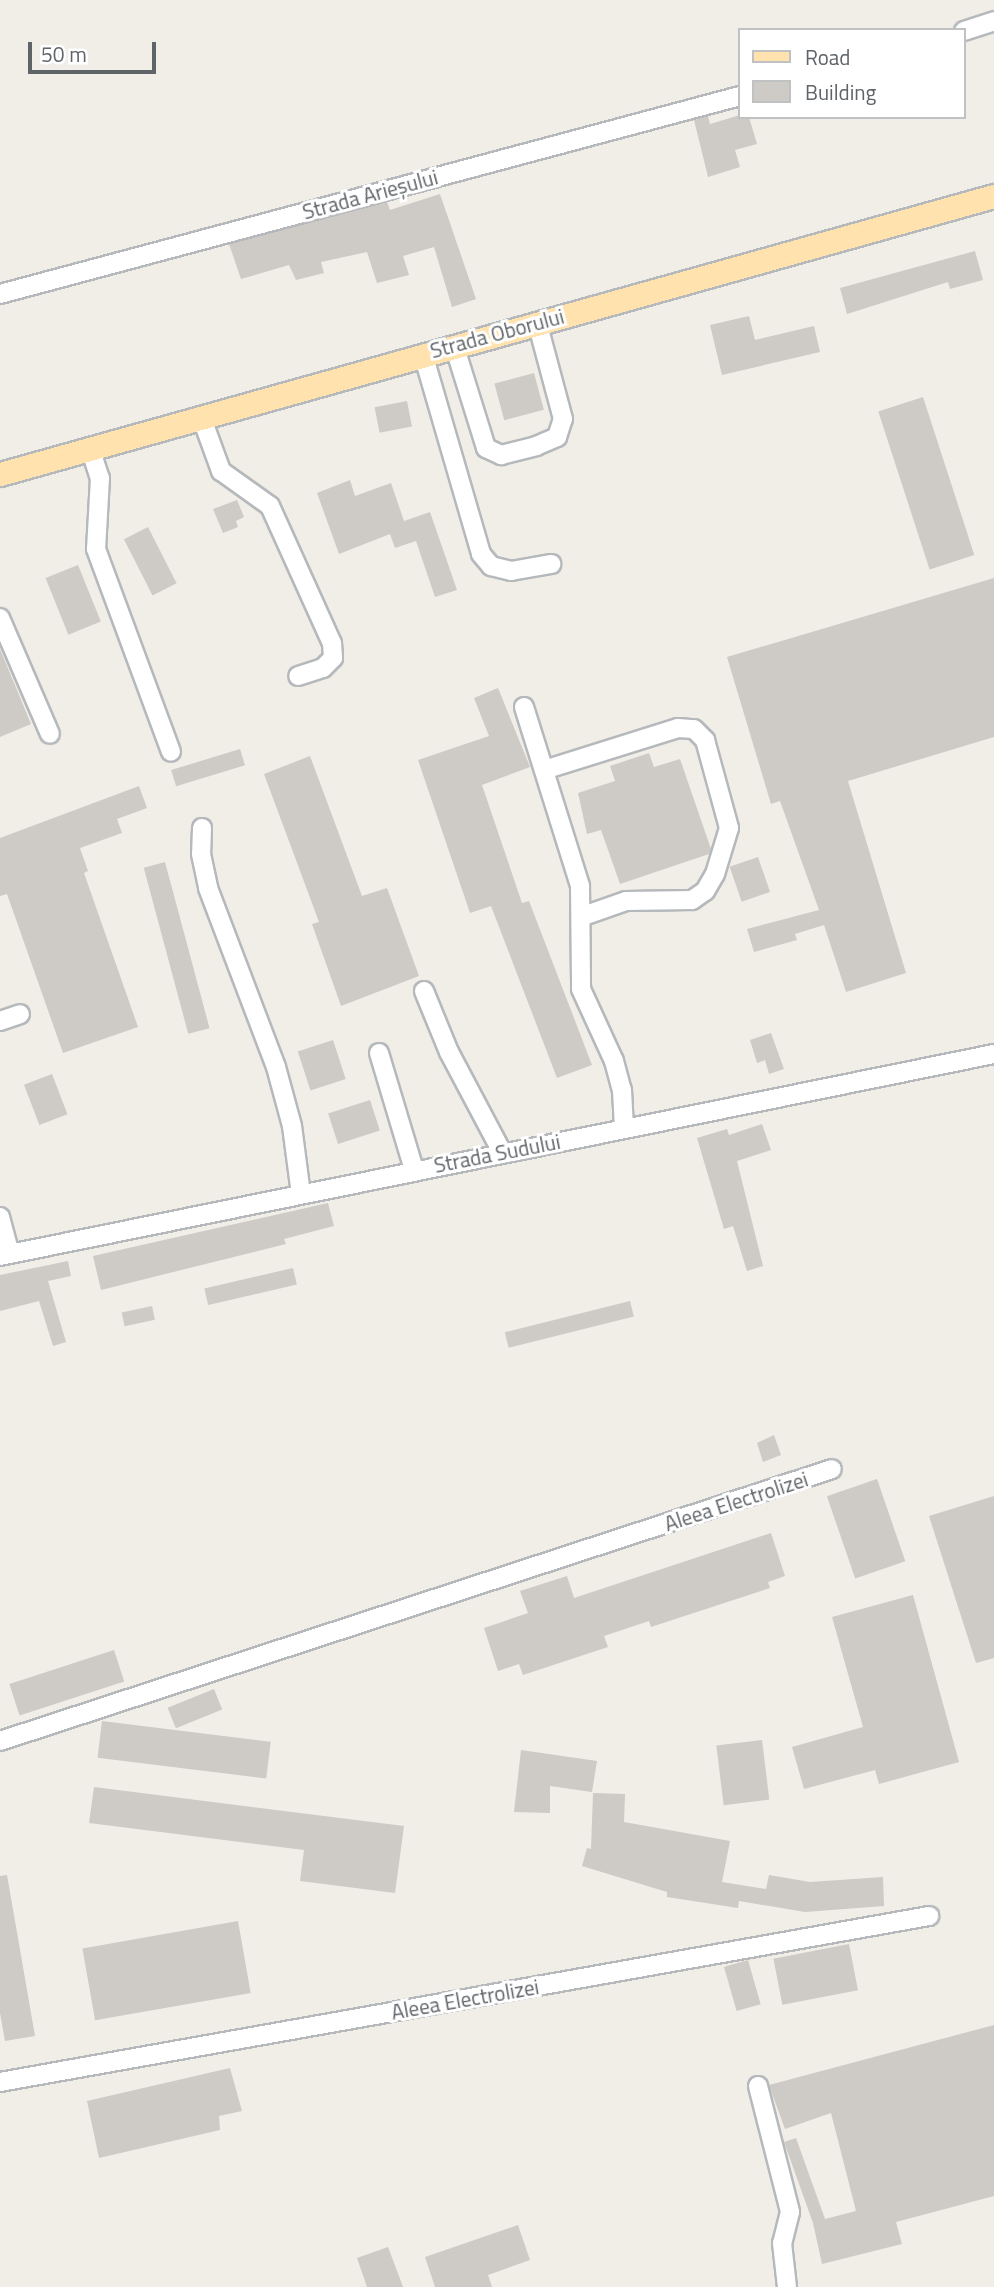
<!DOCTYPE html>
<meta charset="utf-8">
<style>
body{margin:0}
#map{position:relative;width:994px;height:2287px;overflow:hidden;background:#f1ede7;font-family:"Titillium Web",sans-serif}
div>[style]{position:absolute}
.building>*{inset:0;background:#cecac6;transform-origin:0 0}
.roads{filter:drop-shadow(2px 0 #b5b9bc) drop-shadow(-2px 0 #b5b9bc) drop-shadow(0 2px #b5b9bc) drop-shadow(0 -2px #b5b9bc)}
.minor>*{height:18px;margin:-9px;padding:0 9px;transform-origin:9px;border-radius:9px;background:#fff}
.major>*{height:23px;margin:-11.5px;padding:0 11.5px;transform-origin:11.5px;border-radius:11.5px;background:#ffe2ae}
span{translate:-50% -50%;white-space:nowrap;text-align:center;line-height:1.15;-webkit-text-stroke:6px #fff;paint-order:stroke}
.street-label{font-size:21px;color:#5f6468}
.legend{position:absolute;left:738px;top:28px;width:228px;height:91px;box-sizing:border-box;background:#fff;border:2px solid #bfc1c3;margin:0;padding:9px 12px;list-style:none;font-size:21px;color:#5f6468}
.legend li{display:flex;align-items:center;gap:14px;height:35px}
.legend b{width:35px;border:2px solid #bfc1c3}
.scale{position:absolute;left:28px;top:42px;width:128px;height:32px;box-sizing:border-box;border:4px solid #5f6468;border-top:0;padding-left:9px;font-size:21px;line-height:24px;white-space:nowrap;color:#5f6468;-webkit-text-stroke:5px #fff;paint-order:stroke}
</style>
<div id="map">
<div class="building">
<div style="clip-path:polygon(740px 115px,749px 117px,757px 144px,735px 150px,740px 167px,708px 177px,694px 120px,708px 116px,710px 124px)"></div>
<div style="clip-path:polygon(440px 194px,476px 299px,452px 307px,434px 247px,403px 256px,409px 275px,377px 283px,367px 252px,321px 262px,324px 273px,296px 280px,289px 265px,241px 279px,229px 244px,387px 202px,390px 210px)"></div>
<div style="clip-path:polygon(975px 251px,983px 280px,950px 289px,948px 282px,847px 314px,840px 288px)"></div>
<div style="clip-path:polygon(749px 316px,755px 340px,814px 326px,820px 352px,722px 375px,710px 325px)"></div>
<div style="left:534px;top:373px;width:38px;height:41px;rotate:75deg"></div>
<div style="left:923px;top:397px;width:166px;height:47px;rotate:72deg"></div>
<div style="left:407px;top:401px;width:26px;height:33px;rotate:79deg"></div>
<div style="clip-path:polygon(350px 480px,355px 496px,391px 483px,404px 521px,430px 512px,457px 590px,435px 597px,416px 541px,395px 548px,390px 534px,339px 554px,317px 493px)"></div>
<div style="clip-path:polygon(237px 500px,244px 517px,236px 521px,238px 527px,223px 533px,213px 509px)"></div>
<div style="left:148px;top:527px;width:63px;height:27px;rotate:63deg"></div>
<div style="left:78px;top:565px;width:61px;height:35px;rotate:68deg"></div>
<div style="clip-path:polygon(994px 578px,994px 737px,848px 781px,906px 973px,846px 992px,824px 925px,795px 934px,797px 940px,754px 952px,747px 929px,819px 910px,780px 801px,771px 804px,727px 657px)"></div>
<div style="clip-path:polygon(0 649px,31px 724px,0 737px)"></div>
<div style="clip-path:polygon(498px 688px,530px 767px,482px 785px,522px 903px,529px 901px,592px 1065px,557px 1078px,491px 906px,470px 913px,418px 760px,489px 736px,474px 698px)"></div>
<div style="left:240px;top:749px;width:17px;height:72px;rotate:73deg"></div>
<div style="clip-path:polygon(649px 753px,654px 767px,680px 759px,711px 849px,709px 854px,620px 884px,601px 830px,587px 834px,578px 793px,615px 781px,610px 766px)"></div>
<div style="clip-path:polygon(310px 756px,362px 896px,387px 888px,419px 976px,341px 1006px,312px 924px,319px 922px,264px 774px)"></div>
<div style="clip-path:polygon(139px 786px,147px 808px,117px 819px,122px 833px,80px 848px,88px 871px,84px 873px,138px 1027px,63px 1053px,7px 894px,0 896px,0 838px)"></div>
<div style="left:758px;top:857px;width:37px;height:30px;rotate:71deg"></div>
<div style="left:165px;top:862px;width:172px;height:22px;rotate:75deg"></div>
<div style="clip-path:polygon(771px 1033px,784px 1069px,769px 1074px,765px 1060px,757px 1063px,750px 1040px)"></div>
<div style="left:333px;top:1040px;width:41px;height:37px;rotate:72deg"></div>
<div style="left:52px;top:1074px;width:43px;height:30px;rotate:69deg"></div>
<div style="left:370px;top:1100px;width:32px;height:44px;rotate:72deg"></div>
<div style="clip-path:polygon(762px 1124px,771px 1150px,737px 1161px,763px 1266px,747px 1271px,733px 1226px,724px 1229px,697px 1138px,727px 1129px,729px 1135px)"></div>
<div style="clip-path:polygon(328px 1203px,334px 1226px,284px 1239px,286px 1244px,101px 1290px,93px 1256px)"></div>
<div style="clip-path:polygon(68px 1261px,71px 1276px,48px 1281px,66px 1342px,53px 1346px,39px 1301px,0 1311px,0 1275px)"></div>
<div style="left:293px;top:1268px;width:17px;height:91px;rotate:77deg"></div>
<div style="left:630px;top:1301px;width:16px;height:129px;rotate:76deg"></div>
<div style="left:152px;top:1306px;width:14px;height:31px;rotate:78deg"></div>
<div style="clip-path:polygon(774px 1435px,781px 1455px,763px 1462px,757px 1443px)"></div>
<div style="left:877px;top:1479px;width:87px;height:53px;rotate:71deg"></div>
<div style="clip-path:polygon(994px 1496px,994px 1658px,976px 1663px,929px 1516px)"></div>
<div style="clip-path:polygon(771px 1533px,785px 1576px,768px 1582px,770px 1588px,651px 1627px,649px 1621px,604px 1636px,608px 1647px,523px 1675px,519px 1664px,498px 1671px,484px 1628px,528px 1613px,520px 1591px,567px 1576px,574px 1598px)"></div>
<div style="clip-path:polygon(913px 1595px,959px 1762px,879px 1784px,875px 1770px,804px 1789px,792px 1747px,863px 1727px,832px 1617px)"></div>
<div style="left:114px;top:1650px;width:33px;height:110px;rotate:72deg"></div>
<div style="left:214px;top:1689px;width:22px;height:50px;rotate:68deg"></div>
<div style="left:102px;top:1721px;width:170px;height:37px;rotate:7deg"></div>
<div style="left:762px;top:1740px;width:60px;height:46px;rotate:83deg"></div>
<div style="clip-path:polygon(521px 1750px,597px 1761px,592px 1792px,550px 1786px,550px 1813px,514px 1812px)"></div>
<div style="clip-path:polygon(94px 1787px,404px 1826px,395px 1893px,300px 1881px,304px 1850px,89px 1823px)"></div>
<div style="clip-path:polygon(593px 1793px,625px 1794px,624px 1822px,730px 1841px,722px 1882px,766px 1889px,769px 1875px,810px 1882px,883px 1877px,884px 1906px,805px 1912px,739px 1901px,738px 1908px,667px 1897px,667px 1892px,582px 1866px,587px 1848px,591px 1849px)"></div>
<div style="clip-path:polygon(7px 1875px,35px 2036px,5px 2041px,0 2013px,0 1876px)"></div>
<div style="left:238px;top:1921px;width:73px;height:158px;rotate:80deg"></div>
<div style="left:849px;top:1944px;width:47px;height:77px;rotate:79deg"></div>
<div style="left:748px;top:1960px;width:46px;height:25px;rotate:74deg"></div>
<div style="clip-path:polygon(994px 2025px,994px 2196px,896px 2222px,902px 2244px,822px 2264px,813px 2223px,784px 2142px,796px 2138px,825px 2219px,856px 2211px,831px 2113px,785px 2129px,769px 2085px)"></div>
<div style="clip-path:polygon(230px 2068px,242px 2111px,219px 2116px,220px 2130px,99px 2158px,87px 2101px)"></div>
<div style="clip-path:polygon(518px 2225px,530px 2260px,488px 2275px,492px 2287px,435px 2287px,425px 2257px)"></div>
<div style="clip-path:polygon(388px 2247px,403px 2287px,367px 2287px,357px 2258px)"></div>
</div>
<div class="roads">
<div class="minor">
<div style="left:964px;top:31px;width:32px;rotate:-18deg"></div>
<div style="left:0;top:294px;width:766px;rotate:-14.98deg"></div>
<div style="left:454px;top:345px;width:108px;rotate:72.7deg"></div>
<div style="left:486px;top:448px;width:17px;rotate:25deg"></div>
<div style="left:501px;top:455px;width:36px;rotate:-14deg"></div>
<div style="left:536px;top:446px;width:23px;rotate:-23deg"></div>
<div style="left:557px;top:437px;width:19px;rotate:-72deg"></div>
<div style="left:563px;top:419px;width:100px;rotate:-105deg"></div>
<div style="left:423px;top:354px;width:208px;rotate:73.8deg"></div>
<div style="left:481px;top:554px;width:16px;rotate:50deg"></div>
<div style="left:491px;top:566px;width:21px;rotate:14deg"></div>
<div style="left:511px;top:571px;width:41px;rotate:-9.9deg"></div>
<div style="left:201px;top:416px;width:59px;rotate:70deg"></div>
<div style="left:221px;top:471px;width:60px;rotate:35.5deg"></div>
<div style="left:270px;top:506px;width:150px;rotate:65.7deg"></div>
<div style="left:332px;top:643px;width:15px;rotate:86deg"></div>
<div style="left:333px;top:658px;width:14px;rotate:135deg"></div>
<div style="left:323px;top:668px;width:26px;rotate:162deg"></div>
<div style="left:90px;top:448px;width:32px;rotate:72deg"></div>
<div style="left:100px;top:478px;width:71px;rotate:93.2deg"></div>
<div style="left:96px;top:549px;width:216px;rotate:69.7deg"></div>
<div style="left:0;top:618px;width:126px;rotate:66.7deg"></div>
<div style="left:524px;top:707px;width:188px;rotate:72.6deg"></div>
<div style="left:580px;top:886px;width:103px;rotate:89.4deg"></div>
<div style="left:581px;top:989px;width:79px;rotate:65.4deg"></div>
<div style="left:614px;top:1061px;width:30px;rotate:75deg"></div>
<div style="left:622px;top:1090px;width:38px;rotate:87deg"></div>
<div style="left:544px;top:770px;width:140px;rotate:-17.4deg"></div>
<div style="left:678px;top:728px;width:16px;rotate:4deg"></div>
<div style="left:694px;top:729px;width:16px;rotate:45deg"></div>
<div style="left:705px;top:740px;width:91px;rotate:74.7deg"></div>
<div style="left:729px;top:828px;width:48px;rotate:106.9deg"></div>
<div style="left:715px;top:874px;width:20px;rotate:120deg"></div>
<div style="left:705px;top:891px;width:16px;rotate:145deg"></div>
<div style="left:692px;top:900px;width:66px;rotate:179.1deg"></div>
<div style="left:626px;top:901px;width:46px;rotate:160.8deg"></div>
<div style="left:202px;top:828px;width:26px;rotate:92deg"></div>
<div style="left:201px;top:854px;width:35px;rotate:78deg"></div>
<div style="left:208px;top:888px;width:191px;rotate:69.2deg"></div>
<div style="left:276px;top:1067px;width:61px;rotate:74.8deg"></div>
<div style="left:292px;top:1126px;width:69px;rotate:82.5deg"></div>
<div style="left:424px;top:991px;width:66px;rotate:67.7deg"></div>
<div style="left:449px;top:1052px;width:113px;rotate:62.1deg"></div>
<div style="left:0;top:1021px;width:21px;rotate:-19deg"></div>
<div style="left:379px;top:1053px;width:122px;rotate:73.3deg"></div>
<div style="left:0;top:1217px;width:38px;rotate:75deg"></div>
<div style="left:0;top:1256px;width:1014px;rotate:-11.49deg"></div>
<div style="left:0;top:1741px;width:875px;rotate:-18.1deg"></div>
<div style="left:0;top:2082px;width:944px;rotate:-10.13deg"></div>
<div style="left:758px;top:2086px;width:130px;rotate:75.7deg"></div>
<div style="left:790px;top:2212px;width:32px;rotate:104deg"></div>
<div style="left:782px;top:2243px;width:44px;rotate:83.5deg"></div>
</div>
<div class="major">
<div style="left:0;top:474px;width:1032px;rotate:-15.63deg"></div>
</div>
</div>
<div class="street-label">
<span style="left:370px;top:194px;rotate:-15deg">Strada Arieșului</span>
<span style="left:497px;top:333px;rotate:-15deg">Strada Oborului</span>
<span style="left:497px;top:1153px;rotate:-11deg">Strada Sudului</span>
<span style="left:736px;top:1501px;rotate:-18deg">Aleea Electrolizei</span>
<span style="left:465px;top:1999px;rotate:-10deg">Aleea Electrolizei</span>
</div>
<ul class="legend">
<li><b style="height:9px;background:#ffe2ae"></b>Road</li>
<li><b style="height:19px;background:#cecac6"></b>Building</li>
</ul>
<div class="scale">50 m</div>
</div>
